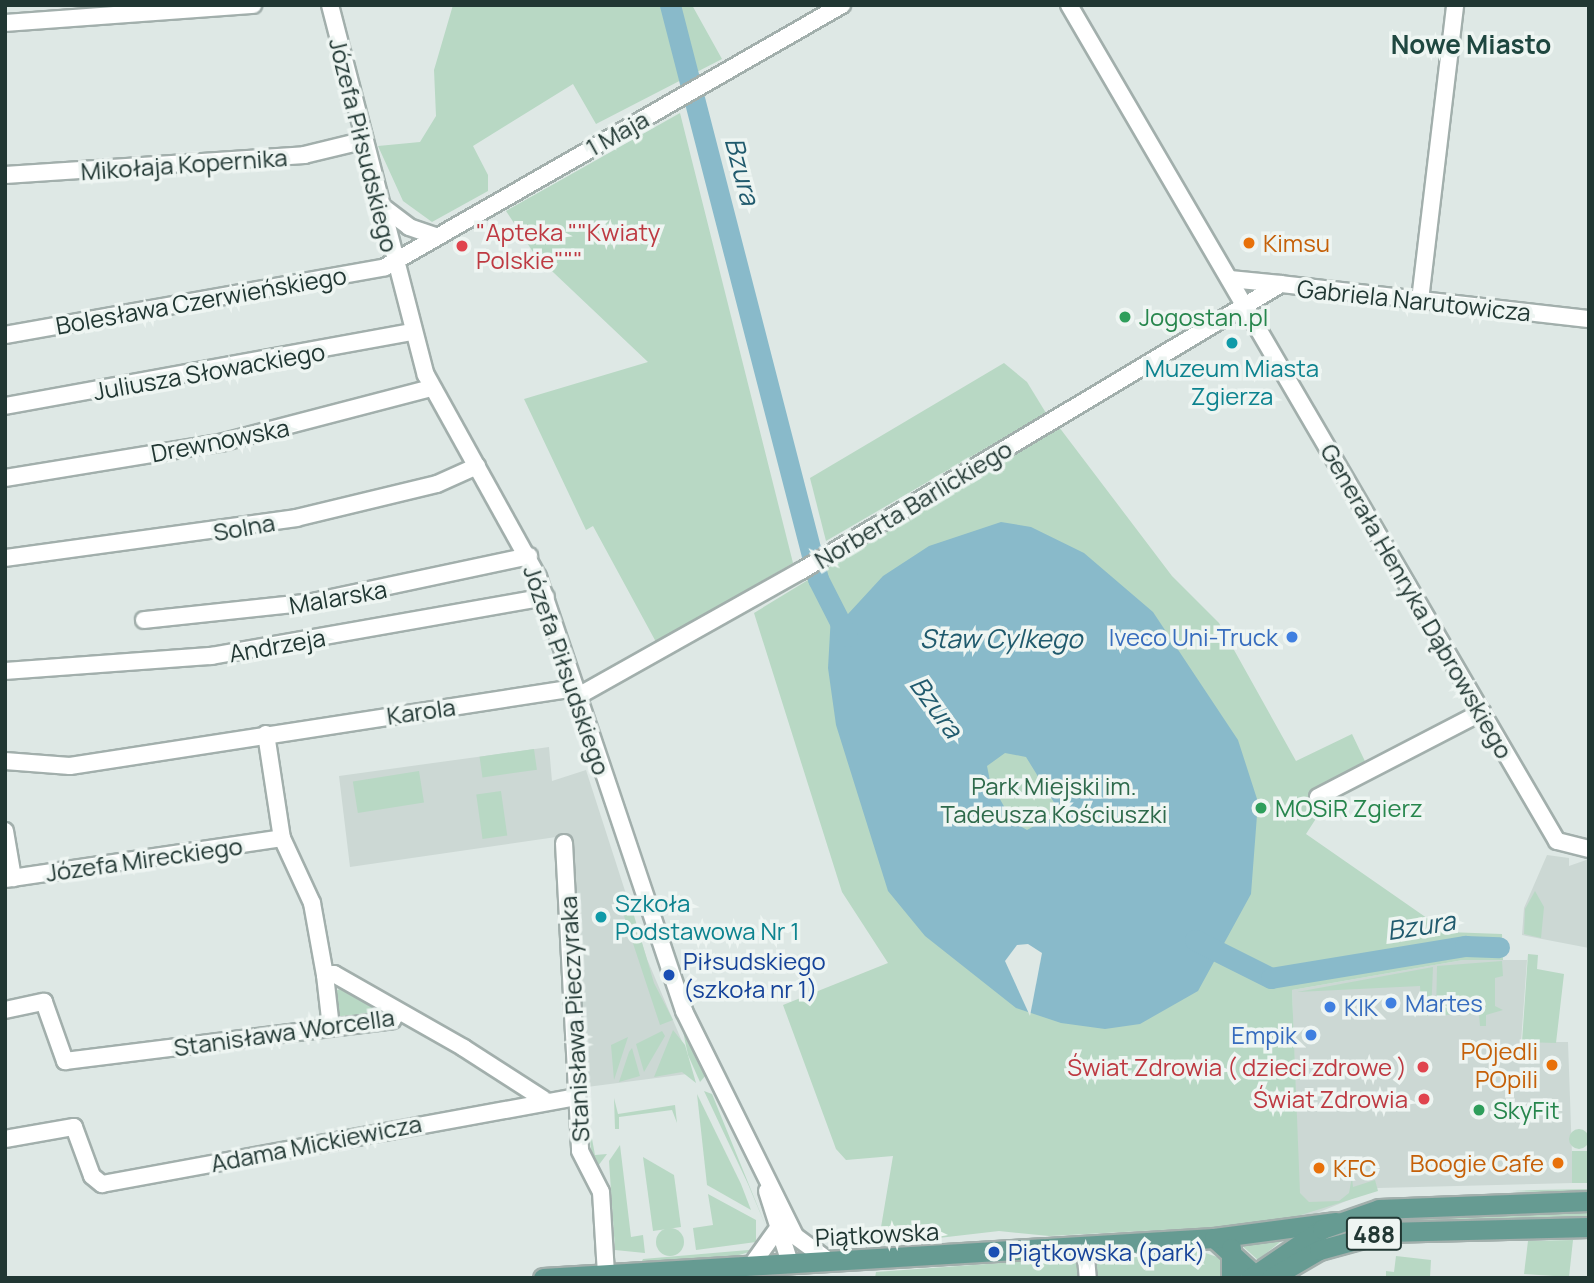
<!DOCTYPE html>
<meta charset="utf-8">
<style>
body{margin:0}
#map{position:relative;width:1594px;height:1283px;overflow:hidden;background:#dee8e5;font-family:Manrope,sans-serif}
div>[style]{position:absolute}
.built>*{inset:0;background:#ccd8d4}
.green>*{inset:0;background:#b8d8c4;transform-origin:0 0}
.round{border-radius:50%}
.water>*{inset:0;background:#89baca}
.pier>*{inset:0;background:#dee8e5}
.river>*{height:21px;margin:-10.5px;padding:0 10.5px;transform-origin:10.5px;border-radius:10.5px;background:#89baca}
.roads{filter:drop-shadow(2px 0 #a2afac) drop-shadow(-2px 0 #a2afac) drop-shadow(0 2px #a2afac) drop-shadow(0 -2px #a2afac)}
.minor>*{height:16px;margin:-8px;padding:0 8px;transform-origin:8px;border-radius:8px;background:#fff}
.major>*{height:19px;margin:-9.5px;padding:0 9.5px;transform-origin:9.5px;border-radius:9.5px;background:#669b92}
.dots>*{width:19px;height:19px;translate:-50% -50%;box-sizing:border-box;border:4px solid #eef5f2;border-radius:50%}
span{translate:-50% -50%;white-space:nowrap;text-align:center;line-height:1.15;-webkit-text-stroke:7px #eef5f2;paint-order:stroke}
.shield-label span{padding:2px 5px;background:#eef5f2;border:2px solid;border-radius:5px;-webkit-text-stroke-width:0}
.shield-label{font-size:23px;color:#213733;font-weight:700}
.street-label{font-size:24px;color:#213733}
.health-label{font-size:24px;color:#be3a42}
.left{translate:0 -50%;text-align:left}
.right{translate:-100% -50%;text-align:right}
.food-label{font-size:24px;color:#c56008}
.leisure-label{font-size:24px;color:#27864d}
.culture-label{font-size:24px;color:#0d838f}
.shop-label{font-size:24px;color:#366cbe}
.park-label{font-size:24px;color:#2e6a4b}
.transit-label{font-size:24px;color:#164399}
.neighbourhood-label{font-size:26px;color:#1f4740;font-weight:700}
.water-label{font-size:26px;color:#205a6d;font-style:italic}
.frame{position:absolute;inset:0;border:7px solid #213733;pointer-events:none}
</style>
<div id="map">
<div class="built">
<div style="clip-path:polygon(549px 747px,552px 781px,586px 770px,647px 959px,684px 1046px,687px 1074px,587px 1087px,570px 835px,350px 867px,339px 776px)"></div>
<div style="clip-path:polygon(1547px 855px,1569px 858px,1569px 866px,1589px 859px,1589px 948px,1522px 935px,1524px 908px)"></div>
<div style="clip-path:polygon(1463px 960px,1527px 960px,1521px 1042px,1568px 1042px,1573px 1183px,1378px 1188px,1300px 1220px,1292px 990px)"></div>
</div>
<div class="green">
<div style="clip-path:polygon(453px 5px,692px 5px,722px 59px,596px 124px,573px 84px,473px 146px,488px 175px,488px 191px,432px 222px,403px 201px,378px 146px,420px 142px,436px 116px,434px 70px)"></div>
<div style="clip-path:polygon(680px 113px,793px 563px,656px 642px,593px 526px,586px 530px,524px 399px,648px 362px,535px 255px,506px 211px)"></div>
<div style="clip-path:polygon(1004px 363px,1027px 382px,1046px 413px,826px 541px,810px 478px)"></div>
<div style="clip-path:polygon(1059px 427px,1172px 576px,1219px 623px,1296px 761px,1352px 734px,1373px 778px,1326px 803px,1306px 834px,1447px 932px,1502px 934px,1503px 960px,1463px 960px,1292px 990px,1300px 1193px,1309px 1202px,1339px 1201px,1349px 1193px,1352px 1177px,1353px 1187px,1375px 1180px,1378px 1191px,1272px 1224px,1049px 1236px,999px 1231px,878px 1245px,893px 1156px,846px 1160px,836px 1149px,783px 1005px,888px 963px,842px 892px,754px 613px)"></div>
<div style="left:534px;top:749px;width:21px;height:55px;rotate:82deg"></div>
<div style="left:419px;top:771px;width:32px;height:67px;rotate:81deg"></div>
<div style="left:501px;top:791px;width:45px;height:25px;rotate:82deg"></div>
<div style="clip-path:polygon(1535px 891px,1544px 907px,1541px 938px,1524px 934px,1525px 909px)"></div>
<div style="clip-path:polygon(619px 901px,630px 902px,654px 983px,673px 1020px,660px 1025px)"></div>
<div style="clip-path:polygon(1528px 954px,1538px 955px,1537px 969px,1564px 974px,1556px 1043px,1522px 1042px)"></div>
<div style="clip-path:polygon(1502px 961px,1503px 976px,1495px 978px,1495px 1006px,1503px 1010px,1486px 1015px,1486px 1026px,1480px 1026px,1479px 1014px,1436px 1015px,1437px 966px)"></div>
<div style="clip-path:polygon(1433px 967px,1431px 1015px,1422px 1016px,1420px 986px,1297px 992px)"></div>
<div style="clip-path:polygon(342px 988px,382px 1011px,382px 1014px,337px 1019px,335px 991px)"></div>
<div style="clip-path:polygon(680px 1017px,707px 1074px,700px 1082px,688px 1055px)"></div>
<div style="clip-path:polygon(673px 1030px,685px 1045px,696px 1083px,682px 1072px,654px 1077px)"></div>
<div style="clip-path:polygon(662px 1031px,665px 1036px,644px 1072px,636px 1044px)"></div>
<div style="clip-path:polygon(628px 1037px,614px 1080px,611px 1045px)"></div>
<div style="clip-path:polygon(632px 1048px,640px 1076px,619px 1082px,629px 1052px)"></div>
<div style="clip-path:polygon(704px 1091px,712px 1094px,767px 1229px,748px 1184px)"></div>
<div style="clip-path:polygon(697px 1094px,741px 1184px,751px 1210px,707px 1185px)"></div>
<div style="clip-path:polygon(614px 1098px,618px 1114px,675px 1105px,677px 1123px,672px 1110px,619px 1117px,619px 1129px,615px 1129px)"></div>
<div style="clip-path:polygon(588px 1117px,595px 1155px,607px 1154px,598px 1166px,591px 1151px)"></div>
<div class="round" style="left:1569px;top:1129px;width:20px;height:20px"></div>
<div style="clip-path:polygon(620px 1145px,631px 1237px,643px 1235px,645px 1253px,615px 1250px,609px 1161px)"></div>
<div style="left:1589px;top:1151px;width:32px;height:17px;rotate:90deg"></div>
<div style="clip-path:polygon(643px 1157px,674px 1175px,681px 1227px,653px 1231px)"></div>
<div style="clip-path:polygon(1589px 1189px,1589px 1194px,1512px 1191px,1535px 1190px)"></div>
<div style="clip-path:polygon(708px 1194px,756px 1220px,756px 1242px,696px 1250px,693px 1228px,713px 1225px)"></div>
<div style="clip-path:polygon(1589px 1208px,1589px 1219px,1404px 1222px,1314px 1239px,1377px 1217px)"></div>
<div class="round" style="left:656px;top:1228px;width:28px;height:28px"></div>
<div style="clip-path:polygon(1285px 1238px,1258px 1260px,1239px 1243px)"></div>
<div style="clip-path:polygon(1573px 1240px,1569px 1277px,1524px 1274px,1528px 1241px)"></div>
<div style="clip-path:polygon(760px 1249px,732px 1257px,641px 1263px,643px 1259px)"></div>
<div style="clip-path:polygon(1194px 1249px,1220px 1258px,1224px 1278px,875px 1278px,876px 1272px)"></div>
<div style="clip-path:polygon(1396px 1256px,1431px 1260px,1430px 1278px,1386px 1278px,1386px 1271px,1394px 1272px)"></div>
</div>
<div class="water">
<div style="clip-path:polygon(evenodd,1001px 522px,1031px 527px,1084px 553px,1153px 612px,1238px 740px,1258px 802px,1251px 894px,1198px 991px,1140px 1024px,1105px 1029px,1061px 1023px,1016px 1008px,925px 936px,888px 891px,836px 725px,828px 668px,831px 615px,848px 614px,883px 576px,929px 546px,1001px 522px,1005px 753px,1026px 757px,1055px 804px,1050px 817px,1027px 830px,1012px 821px,990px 781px,987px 766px,1005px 753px)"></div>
</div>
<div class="pier">
<div style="clip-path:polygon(1028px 944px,1042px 953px,1030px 1016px,1005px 961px,1017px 945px)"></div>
</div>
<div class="river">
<div style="left:670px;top:5px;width:593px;rotate:75.54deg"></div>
<div style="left:818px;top:579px;width:64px;rotate:63deg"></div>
<div style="left:1195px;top:940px;width:85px;rotate:26.6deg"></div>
<div style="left:1271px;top:978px;width:197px;rotate:-9.4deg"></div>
<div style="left:1465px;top:946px;width:34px;rotate:2deg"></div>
</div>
<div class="roads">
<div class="minor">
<div style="left:330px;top:5px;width:382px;rotate:75.5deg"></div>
<div style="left:426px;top:375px;width:231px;rotate:61deg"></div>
<div style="left:538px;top:577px;width:458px;rotate:71.4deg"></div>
<div style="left:684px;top:1011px;width:251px;rotate:63.7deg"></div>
<div style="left:795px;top:1236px;width:42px;rotate:36.3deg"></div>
<div style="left:1069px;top:5px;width:968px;rotate:59.73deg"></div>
<div style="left:1557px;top:841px;width:33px;rotate:14deg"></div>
<div style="left:5px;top:23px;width:249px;rotate:-4.2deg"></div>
<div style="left:5px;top:175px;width:300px;rotate:-3.8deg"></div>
<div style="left:304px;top:155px;width:60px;rotate:-13.6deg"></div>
<div style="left:379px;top:204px;width:38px;rotate:37deg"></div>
<div style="left:409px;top:227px;width:28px;rotate:19deg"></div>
<div style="left:1230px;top:279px;width:51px;rotate:5.6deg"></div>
<div style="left:1420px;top:300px;width:297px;rotate:-83.2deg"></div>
<div style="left:5px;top:335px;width:386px;rotate:-10.1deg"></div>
<div style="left:385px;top:267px;width:527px;rotate:-29.83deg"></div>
<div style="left:5px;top:406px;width:414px;rotate:-10.3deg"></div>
<div style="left:5px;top:478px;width:222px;rotate:-9.3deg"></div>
<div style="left:224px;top:442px;width:214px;rotate:-14.6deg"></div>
<div style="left:5px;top:558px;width:294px;rotate:-7.8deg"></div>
<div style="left:296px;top:518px;width:145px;rotate:-13.6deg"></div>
<div style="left:437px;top:484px;width:44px;rotate:-24.2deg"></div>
<div style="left:144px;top:620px;width:170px;rotate:-6.1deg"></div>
<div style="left:313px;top:602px;width:221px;rotate:-12deg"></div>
<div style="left:5px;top:671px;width:207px;rotate:-4.2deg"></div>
<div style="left:211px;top:656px;width:340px;rotate:-10deg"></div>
<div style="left:578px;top:696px;width:256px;rotate:-29.3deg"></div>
<div style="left:801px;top:571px;width:559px;rotate:-30.88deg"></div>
<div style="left:1281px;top:284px;width:310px;rotate:6.5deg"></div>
<div style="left:266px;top:734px;width:105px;rotate:81.3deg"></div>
<div style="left:282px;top:838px;width:72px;rotate:65.2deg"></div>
<div style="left:312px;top:903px;width:73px;rotate:79.8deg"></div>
<div style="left:325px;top:975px;width:9px;rotate:-6deg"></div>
<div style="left:334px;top:974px;width:150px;rotate:29.6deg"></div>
<div style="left:464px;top:1048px;width:94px;rotate:32.8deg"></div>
<div style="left:5px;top:761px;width:65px;rotate:4.4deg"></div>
<div style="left:70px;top:766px;width:511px;rotate:-8.78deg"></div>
<div style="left:1318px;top:797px;width:185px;rotate:-27.4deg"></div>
<div style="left:5px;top:831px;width:48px;rotate:80.3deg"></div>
<div style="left:564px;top:843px;width:308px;rotate:87deg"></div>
<div style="left:580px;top:1151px;width:46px;rotate:62.9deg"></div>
<div style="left:601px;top:1192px;width:82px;rotate:86.5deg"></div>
<div style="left:5px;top:879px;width:280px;rotate:-8.4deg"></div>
<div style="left:325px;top:975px;width:53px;rotate:83.5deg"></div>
<div style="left:5px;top:1010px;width:40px;rotate:-12deg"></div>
<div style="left:44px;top:1002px;width:63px;rotate:70.4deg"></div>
<div style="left:65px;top:1061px;width:330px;rotate:-7.1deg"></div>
<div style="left:392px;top:1020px;width:10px;rotate:-53deg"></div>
<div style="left:5px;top:1139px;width:70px;rotate:-9.9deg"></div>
<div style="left:74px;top:1127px;width:52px;rotate:69.8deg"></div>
<div style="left:92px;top:1176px;width:13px;rotate:39deg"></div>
<div style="left:102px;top:1184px;width:483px;rotate:-10.4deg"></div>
<div style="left:767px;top:1191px;width:76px;rotate:72.3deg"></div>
<div style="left:1085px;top:1246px;width:32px;rotate:85deg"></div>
<div style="left:751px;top:1266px;width:43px;rotate:-54.5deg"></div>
</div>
<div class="major">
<div style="left:1214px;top:1238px;width:59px;rotate:42.3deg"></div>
<div style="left:543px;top:1278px;width:672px;rotate:-3.41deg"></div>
<div style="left:1214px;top:1238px;width:123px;rotate:-7.5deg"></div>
<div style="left:1231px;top:1278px;width:30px;rotate:-90deg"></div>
<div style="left:1250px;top:1278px;width:87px;rotate:-34.2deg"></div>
<div style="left:1322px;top:1229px;width:60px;rotate:-19.3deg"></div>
<div style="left:1379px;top:1209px;width:210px;rotate:-2.2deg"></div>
<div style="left:1271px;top:1278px;width:56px;rotate:-30.3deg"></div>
<div style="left:1319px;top:1250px;width:68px;rotate:-15.3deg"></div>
<div style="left:1385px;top:1232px;width:204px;rotate:-1.4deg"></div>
</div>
</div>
<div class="dots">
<div style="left:1249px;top:243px;background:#e8710a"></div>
<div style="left:462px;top:246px;background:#e0444e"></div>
<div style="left:1125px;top:317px;background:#2e9e5b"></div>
<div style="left:1232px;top:343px;background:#0f9aa8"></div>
<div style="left:1292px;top:637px;background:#3f7fe0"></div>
<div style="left:1261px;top:808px;background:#2e9e5b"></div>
<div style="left:601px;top:917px;background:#0f9aa8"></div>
<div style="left:669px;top:975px;background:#1a4fb4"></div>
<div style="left:1391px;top:1003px;background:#3f7fe0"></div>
<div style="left:1330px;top:1007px;background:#3f7fe0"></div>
<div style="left:1311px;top:1035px;background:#3f7fe0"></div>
<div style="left:1552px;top:1065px;background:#e8710a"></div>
<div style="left:1423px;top:1067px;background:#e0444e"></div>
<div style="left:1424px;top:1099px;background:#e0444e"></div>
<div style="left:1479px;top:1110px;background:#2e9e5b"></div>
<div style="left:1558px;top:1163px;background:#e8710a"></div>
<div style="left:1319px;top:1168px;background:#e8710a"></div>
<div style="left:994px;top:1252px;background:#1a4fb4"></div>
</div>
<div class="shield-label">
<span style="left:1374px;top:1234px">488</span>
</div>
<div class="street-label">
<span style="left:617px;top:133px;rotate:-29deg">1 Maja</span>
<span style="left:364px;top:145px;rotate:76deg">Józefa Piłsudskiego</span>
<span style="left:184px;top:164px;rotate:-4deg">Mikołaja Kopernika</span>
<span style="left:201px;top:300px;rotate:-10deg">Bolesława Czerwieńskiego</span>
<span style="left:1414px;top:300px;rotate:6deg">Gabriela Narutowicza</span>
<span style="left:209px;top:371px;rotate:-10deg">Juliusza Słowackiego</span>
<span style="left:220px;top:440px;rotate:-11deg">Drewnowska</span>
<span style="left:913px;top:504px;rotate:-31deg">Norberta Barlickiego</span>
<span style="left:244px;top:527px;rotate:-10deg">Solna</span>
<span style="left:338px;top:597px;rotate:-10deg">Malarska</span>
<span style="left:1417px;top:601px;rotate:60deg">Generała Henryka Dąbrowskiego</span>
<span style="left:277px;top:645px;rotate:-10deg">Andrzeja</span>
<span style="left:567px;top:670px;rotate:71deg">Józefa Piłsudskiego</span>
<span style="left:421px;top:711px;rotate:-8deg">Karola</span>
<span style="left:144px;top:859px;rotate:-8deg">Józefa Mireckiego</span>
<span style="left:574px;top:1019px;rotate:-93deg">Stanisława Pieczyraka</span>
<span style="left:284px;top:1032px;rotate:-8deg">Stanisława Worcella</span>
<span style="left:316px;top:1143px;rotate:-11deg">Adama Mickiewicza</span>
<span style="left:877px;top:1234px;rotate:-3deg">Piątkowska</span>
</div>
<div class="health-label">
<span class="left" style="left:476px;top:246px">"Apteka ""Kwiaty<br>Polskie"""</span>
<span class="right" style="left:1407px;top:1067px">Świat Zdrowia ( dzieci zdrowe )</span>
<span class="right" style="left:1408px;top:1099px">Świat Zdrowia</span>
</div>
<div class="food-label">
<span class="left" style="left:1263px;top:243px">Kimsu</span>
<span class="right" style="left:1538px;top:1065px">POjedli<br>POpili</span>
<span class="right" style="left:1544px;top:1163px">Boogie Cafe</span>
<span class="left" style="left:1333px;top:1168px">KFC</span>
</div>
<div class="leisure-label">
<span class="left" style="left:1139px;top:317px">Jogostan.pl</span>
<span class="left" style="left:1275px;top:808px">MOSiR Zgierz</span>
<span class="left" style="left:1493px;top:1110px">SkyFit</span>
</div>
<div class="culture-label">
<span style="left:1232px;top:382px">Muzeum Miasta<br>Zgierza</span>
<span class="left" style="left:615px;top:917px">Szkoła<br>Podstawowa Nr 1</span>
</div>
<div class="shop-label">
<span class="right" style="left:1278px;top:637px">Iveco Uni-Truck</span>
<span class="left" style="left:1405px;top:1003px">Martes</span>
<span class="left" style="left:1344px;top:1007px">KIK</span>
<span class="right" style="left:1297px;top:1035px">Empik</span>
</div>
<div class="park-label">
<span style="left:1054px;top:800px">Park Miejski im.<br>Tadeusza Kościuszki</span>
</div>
<div class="transit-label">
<span class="left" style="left:683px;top:975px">Piłsudskiego<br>(szkoła nr 1)</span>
<span class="left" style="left:1008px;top:1252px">Piątkowska (park)</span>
</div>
<div class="neighbourhood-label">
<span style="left:1471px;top:45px">Nowe Miasto</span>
</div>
<div class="water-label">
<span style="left:742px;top:171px;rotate:75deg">Bzura</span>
<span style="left:1001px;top:639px">Staw Cylkego</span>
<span style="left:936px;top:707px;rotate:54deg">Bzura</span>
<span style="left:1421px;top:926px;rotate:-9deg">Bzura</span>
</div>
<div class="frame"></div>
</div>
